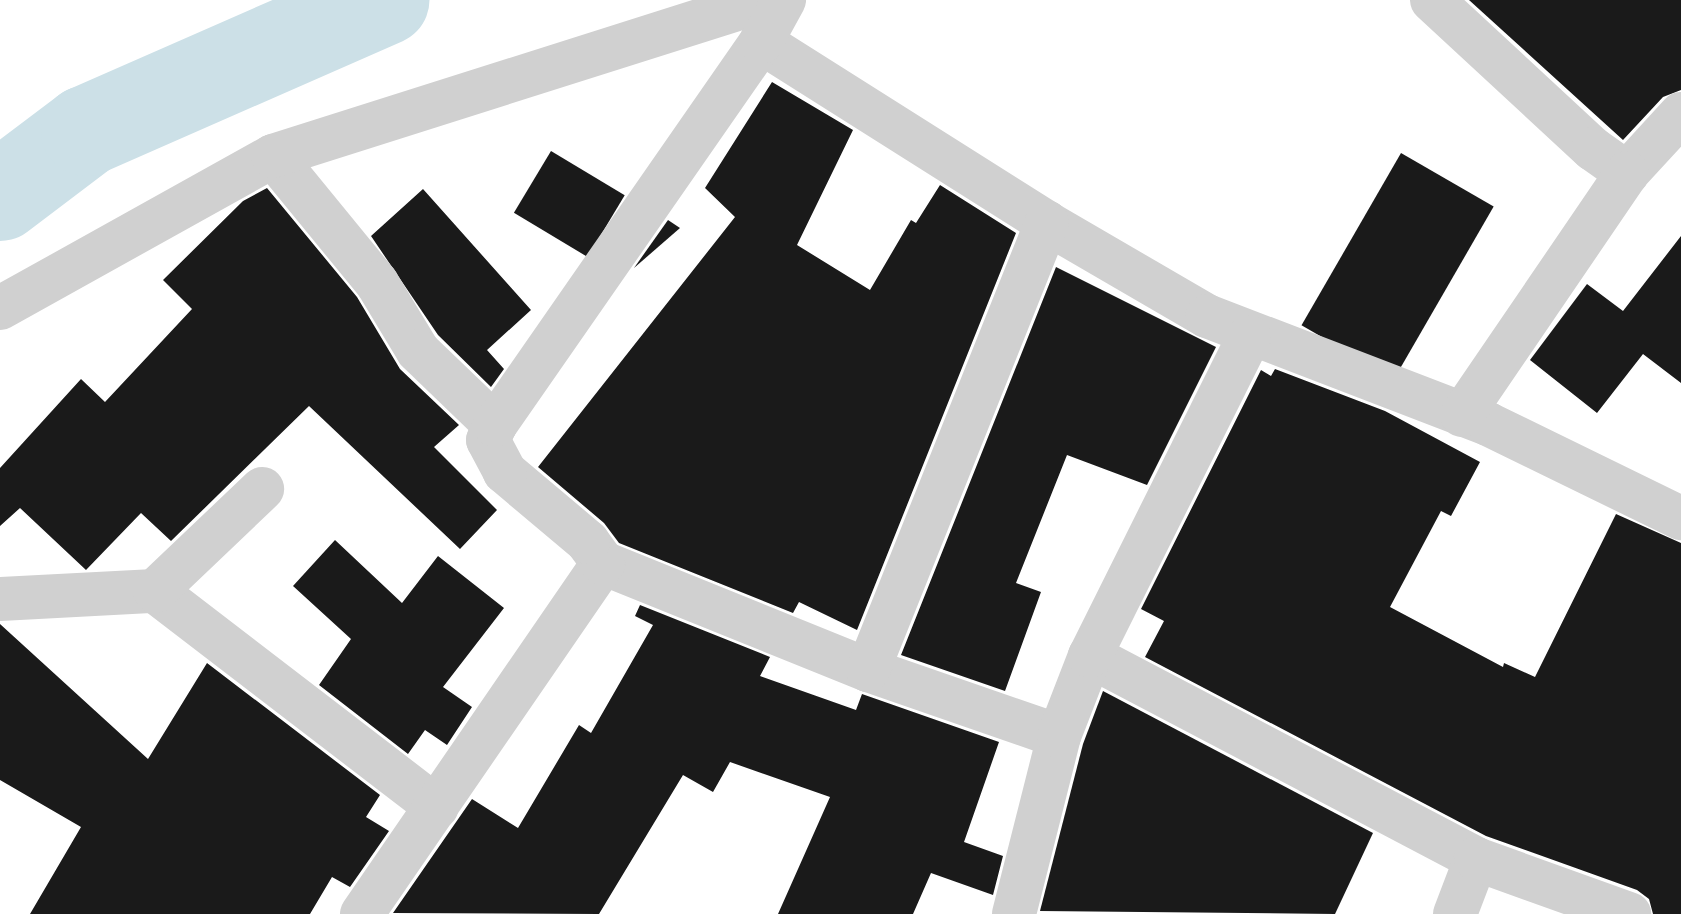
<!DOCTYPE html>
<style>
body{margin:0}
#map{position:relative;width:1681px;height:914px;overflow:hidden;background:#fff;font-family:Mulish,sans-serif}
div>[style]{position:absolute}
.river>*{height:90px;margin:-45px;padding:0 45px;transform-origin:45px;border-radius:45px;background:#cce0e7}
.building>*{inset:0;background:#1a1a1a;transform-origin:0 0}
.minor>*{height:44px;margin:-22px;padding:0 22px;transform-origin:22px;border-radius:22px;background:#d0d0d0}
span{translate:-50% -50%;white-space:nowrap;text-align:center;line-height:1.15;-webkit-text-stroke:8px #fff;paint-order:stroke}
</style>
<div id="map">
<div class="river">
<div style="left:0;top:196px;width:108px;rotate:-37.1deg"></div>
<div style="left:86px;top:131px;width:326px;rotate:-23.7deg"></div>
</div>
<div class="building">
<div style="clip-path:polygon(1469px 0,1681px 0,1681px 90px,1663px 97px,1623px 140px)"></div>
<div style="clip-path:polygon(772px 82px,853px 130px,797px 245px,870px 290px,911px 220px,916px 223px,940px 185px,1016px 233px,857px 630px,799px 602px,793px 613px,619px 543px,604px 523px,538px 467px,735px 217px,705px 188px)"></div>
<div style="left:551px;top:151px;width:86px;height:72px;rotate:31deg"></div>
<div style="left:1401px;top:153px;width:107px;height:199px;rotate:30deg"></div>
<div style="clip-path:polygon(267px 188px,357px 297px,400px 369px,459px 425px,434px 447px,497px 510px,460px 549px,309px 406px,171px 541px,141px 513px,86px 570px,20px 508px,0 526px,0 468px,81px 379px,105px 402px,192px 309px,163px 280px,243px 201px)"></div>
<div style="clip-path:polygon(423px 189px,531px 310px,487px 350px,504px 369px,491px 387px,438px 335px,371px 236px)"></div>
<div style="clip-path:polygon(668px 220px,680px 228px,634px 268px)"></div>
<div style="clip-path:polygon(1681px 236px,1681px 383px,1643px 354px,1597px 413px,1530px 360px,1587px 284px,1623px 311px)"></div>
<div style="clip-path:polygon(1056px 267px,1216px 347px,1147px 485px,1067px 455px,1016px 583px,1041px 592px,1005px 691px,901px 655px)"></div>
<div style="clip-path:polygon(1275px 369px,1385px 411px,1480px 462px,1451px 516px,1441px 511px,1390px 607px,1503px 667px,1504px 663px,1535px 677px,1616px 514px,1681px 543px,1681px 914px,1653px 914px,1649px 899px,1637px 890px,1486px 836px,1145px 657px,1164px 621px,1141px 609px,1261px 370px,1271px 376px)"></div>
<div style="clip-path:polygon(335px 540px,402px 603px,438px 556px,504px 608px,443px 687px,472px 707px,447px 745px,425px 730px,408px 754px,319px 685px,351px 639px,293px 586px)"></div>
<div style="clip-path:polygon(640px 605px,770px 657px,760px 676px,856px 710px,862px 694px,999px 742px,964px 842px,1003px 856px,993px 895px,931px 873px,913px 914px,778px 914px,830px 797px,730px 762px,713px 792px,683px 775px,599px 914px,393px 913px,472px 799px,518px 828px,579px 725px,591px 733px,653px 625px,635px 616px)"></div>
<div style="clip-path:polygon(0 624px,148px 759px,207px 663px,380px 795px,366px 817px,389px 831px,350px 887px,332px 877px,310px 914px,30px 914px,81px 827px,0 780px)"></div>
<div style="clip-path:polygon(1103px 691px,1373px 833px,1335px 914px,1040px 911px,1083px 744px)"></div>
</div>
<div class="minor">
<div style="left:1432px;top:0;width:219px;rotate:42.8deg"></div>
<div style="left:1593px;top:149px;width:42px;rotate:35.2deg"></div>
<div style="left:1627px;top:173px;width:80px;rotate:-47.5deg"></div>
<div style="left:761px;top:42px;width:338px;rotate:32.3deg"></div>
<div style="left:1047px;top:223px;width:185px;rotate:30.2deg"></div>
<div style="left:1207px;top:316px;width:301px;rotate:21deg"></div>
<div style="left:1488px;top:424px;width:215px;rotate:26deg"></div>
<div style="left:273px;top:156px;width:164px;rotate:50.7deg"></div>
<div style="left:377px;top:283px;width:79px;rotate:58.9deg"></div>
<div style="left:418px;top:351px;width:107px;rotate:43.9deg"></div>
<div style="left:0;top:308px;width:312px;rotate:-29.1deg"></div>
<div style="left:273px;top:156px;width:516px;rotate:-17.59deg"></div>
<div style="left:1462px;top:415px;width:293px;rotate:-55.7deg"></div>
<div style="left:603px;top:563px;width:286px;rotate:22deg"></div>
<div style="left:868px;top:670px;width:202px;rotate:19.1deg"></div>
<div style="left:155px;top:591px;width:355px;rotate:37.5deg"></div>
<div style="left:0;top:599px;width:155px;rotate:-3deg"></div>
<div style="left:155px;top:591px;width:148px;rotate:-43.6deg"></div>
<div style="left:1090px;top:656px;width:436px;rotate:27.7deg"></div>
<div style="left:868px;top:670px;width:482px;rotate:-68.2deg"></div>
<div style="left:362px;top:914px;width:426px;rotate:-55.5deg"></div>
<div style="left:603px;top:563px;width:26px;rotate:-126deg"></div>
<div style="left:588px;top:542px;width:109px;rotate:-139.9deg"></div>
<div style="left:505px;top:472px;width:36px;rotate:-118deg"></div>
<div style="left:488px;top:440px;width:17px;rotate:-65deg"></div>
<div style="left:495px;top:425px;width:466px;rotate:-55.2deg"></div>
<div style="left:761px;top:42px;width:48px;rotate:-61.3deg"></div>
<div style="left:1014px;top:914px;width:184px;rotate:-75.8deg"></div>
<div style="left:1059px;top:736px;width:86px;rotate:-68.8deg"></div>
<div style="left:1090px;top:656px;width:356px;rotate:-63.5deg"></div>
<div style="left:1455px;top:914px;width:59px;rotate:-69.1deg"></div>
<div style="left:1476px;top:859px;width:163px;rotate:19.8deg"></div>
</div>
</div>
